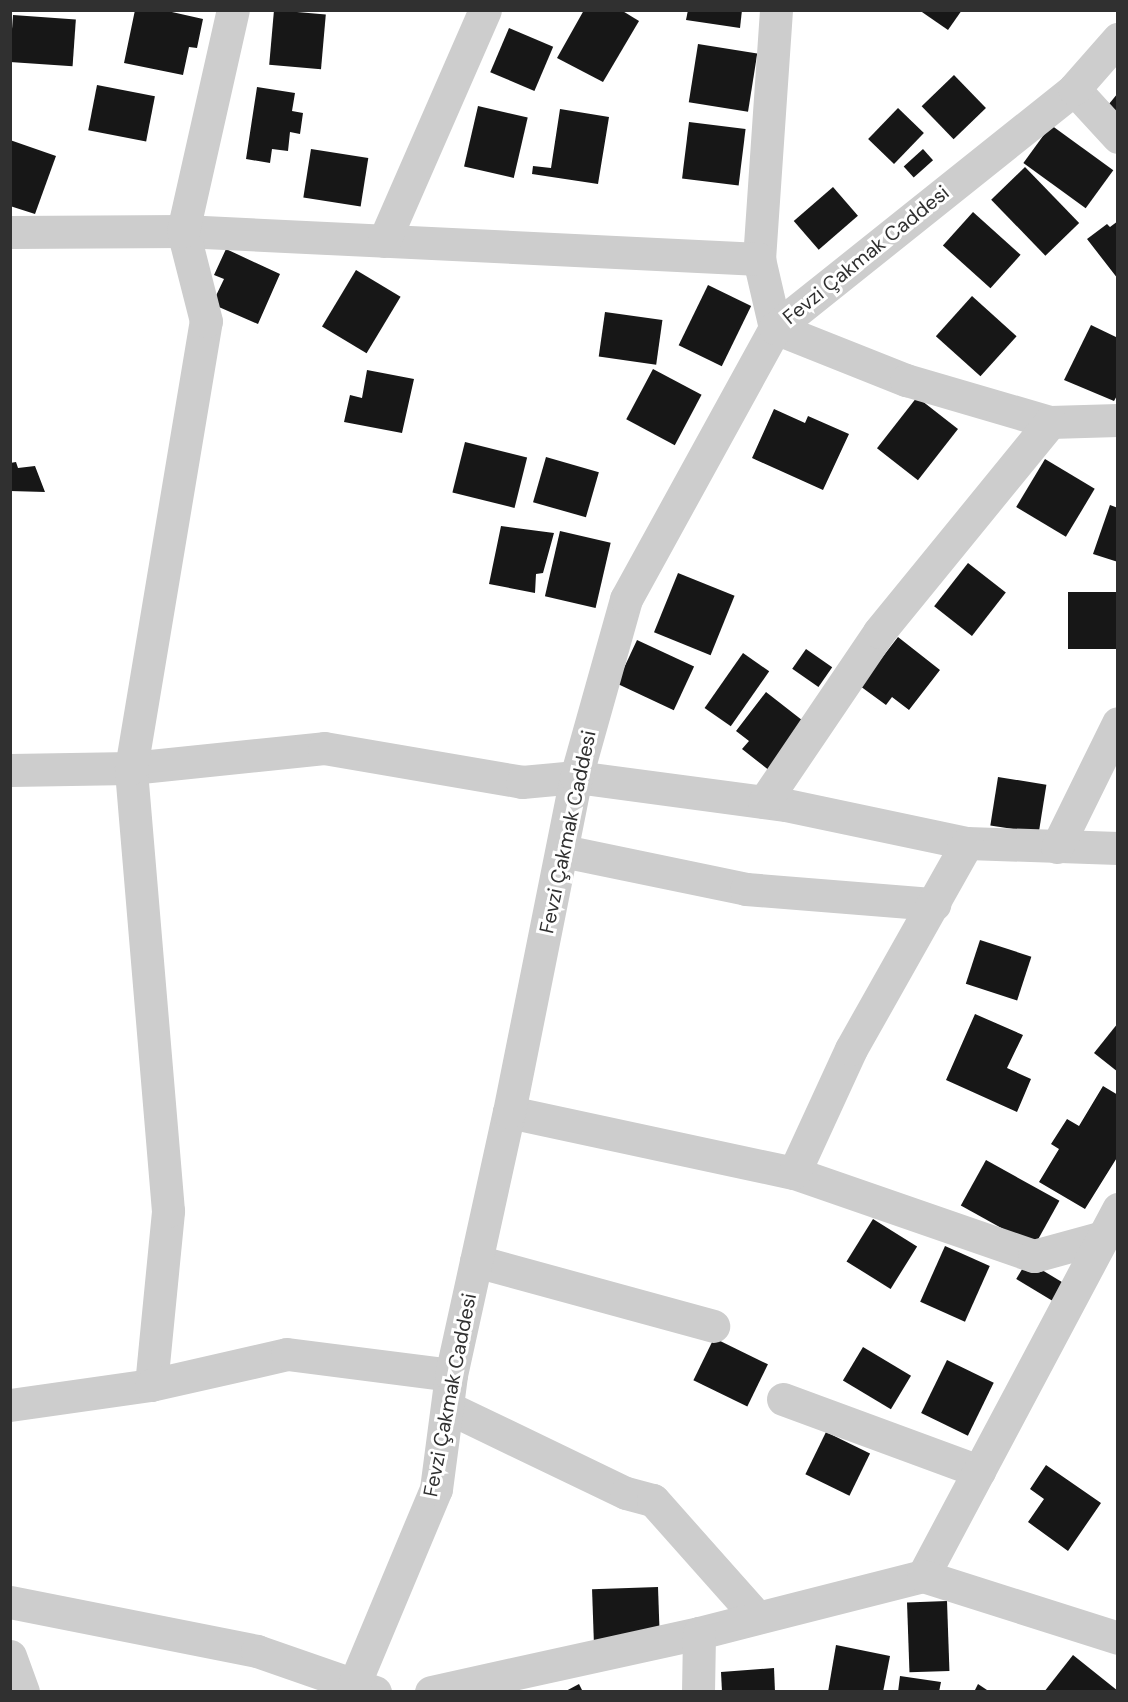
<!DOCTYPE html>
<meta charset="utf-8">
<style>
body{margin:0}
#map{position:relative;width:1128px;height:1702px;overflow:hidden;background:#fff;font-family:"DM Sans",sans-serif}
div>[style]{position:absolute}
.building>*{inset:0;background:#171717;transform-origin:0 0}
.minor>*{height:33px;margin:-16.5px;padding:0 16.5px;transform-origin:16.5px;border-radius:16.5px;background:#cdcdcd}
span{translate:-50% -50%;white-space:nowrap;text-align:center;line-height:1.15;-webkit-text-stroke:6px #fff;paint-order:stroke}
.street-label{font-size:20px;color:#303030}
.frame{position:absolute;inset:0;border:12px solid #303030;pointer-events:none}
</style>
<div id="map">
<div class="building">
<div style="clip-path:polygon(135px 10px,163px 10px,203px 19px,197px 48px,189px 47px,183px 75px,124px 63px)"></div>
<div style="left:274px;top:10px;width:52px;height:55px;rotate:5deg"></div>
<div style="clip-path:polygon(584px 10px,621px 10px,639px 21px,603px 82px,557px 58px)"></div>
<div style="clip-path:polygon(688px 10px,742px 10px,740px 28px,686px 20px)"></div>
<div style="clip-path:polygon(919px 10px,962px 10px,948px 30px)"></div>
<div style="left:13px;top:15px;width:63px;height:47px;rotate:4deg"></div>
<div style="left:509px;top:28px;width:48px;height:48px;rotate:23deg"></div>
<div style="left:698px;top:44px;width:60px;height:59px;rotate:9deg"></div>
<div style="left:954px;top:75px;width:46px;height:45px;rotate:46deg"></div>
<div style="left:97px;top:85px;width:59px;height:46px;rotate:11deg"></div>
<div style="clip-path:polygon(257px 87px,295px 93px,292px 111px,303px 113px,300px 134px,290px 132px,288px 151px,272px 149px,270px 163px,246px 159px)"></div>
<div style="clip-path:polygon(1118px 93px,1118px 120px,1104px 110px)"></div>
<div style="left:478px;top:106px;width:51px;height:62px;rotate:13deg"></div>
<div style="left:898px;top:108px;width:36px;height:43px;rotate:44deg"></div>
<div style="clip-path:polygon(560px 109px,609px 117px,598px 184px,532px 174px,533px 166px,551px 168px)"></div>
<div style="left:689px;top:122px;width:57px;height:57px;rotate:7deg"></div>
<div style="left:1051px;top:125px;width:77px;height:47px;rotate:36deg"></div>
<div style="clip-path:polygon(10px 140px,56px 156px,35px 214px,10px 206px)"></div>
<div style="left:311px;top:149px;width:58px;height:49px;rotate:9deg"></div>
<div style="left:923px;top:149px;width:15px;height:26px;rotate:48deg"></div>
<div style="left:1025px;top:167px;width:78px;height:47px;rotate:46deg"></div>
<div style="left:833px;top:187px;width:38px;height:52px;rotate:49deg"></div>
<div style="left:973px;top:212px;width:64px;height:45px;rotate:42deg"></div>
<div style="clip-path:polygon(1118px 221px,1118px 279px,1087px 239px,1107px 224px,1110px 227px)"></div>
<div style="clip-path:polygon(226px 249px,280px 274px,258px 324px,212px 304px,224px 279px,214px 275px)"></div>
<div style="left:356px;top:270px;width:52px;height:66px;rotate:31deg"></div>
<div style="left:708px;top:285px;width:48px;height:67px;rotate:26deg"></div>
<div style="left:972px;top:296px;width:60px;height:54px;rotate:42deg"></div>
<div style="left:605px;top:312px;width:58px;height:45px;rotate:8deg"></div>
<div style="clip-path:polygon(1091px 325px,1118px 338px,1118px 394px,1114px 401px,1064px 380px)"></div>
<div style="left:653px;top:369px;width:55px;height:57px;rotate:28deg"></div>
<div style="clip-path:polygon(367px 370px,414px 379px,402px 433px,344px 422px,350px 395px,362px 398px)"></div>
<div style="left:917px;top:397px;width:52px;height:65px;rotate:38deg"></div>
<div style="clip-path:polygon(774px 409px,805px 423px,808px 416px,849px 434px,823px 490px,752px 458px)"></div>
<div style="left:465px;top:442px;width:64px;height:52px;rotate:14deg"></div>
<div style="left:546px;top:457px;width:55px;height:47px;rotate:16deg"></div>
<div style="left:1045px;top:459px;width:58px;height:56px;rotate:31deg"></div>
<div style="clip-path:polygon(16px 462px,18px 468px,35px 466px,45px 492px,10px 491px,10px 463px)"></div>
<div style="clip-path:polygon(1110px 505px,1118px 508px,1118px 562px,1093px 554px)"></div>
<div style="clip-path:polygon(501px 526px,554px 533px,543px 573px,536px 574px,535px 593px,489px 584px)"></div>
<div style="left:560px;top:531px;width:52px;height:67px;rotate:13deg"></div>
<div style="left:968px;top:563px;width:48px;height:55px;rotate:38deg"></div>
<div style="left:678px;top:573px;width:61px;height:64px;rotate:22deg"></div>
<div style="left:1118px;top:592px;width:57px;height:50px;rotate:90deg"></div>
<div style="clip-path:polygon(898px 637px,940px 670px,909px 710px,892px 697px,886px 705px,860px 686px)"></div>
<div style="left:637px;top:640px;width:63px;height:48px;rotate:25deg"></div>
<div style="left:806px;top:649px;width:32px;height:24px;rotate:35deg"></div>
<div style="left:743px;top:653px;width:32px;height:67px;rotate:35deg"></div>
<div style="clip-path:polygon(766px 692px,807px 724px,770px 771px,742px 749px,749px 741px,736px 731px)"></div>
<div style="left:998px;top:777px;width:49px;height:49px;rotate:9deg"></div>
<div style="left:980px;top:940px;width:54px;height:46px;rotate:18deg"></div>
<div style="clip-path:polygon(975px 1014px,1023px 1035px,1007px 1068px,1031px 1079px,1017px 1112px,946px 1080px)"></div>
<div style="clip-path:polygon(1118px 1023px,1118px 1072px,1094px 1053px)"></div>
<div style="clip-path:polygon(1103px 1086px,1118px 1095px,1118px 1156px,1085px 1209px,1039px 1182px,1059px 1149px,1051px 1144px,1067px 1119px,1079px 1126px)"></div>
<div style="left:986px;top:1160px;width:84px;height:52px;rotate:29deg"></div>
<div style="left:873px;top:1219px;width:52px;height:50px;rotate:32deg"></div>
<div style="left:945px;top:1246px;width:49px;height:61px;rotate:24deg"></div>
<div style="left:1027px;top:1261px;width:47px;height:21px;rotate:31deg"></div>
<div style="left:714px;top:1338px;width:60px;height:47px;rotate:26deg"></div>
<div style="left:863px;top:1347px;width:56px;height:39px;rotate:31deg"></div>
<div style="left:947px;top:1360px;width:52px;height:59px;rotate:26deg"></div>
<div style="left:826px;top:1432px;width:49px;height:47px;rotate:26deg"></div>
<div style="clip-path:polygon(1046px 1465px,1101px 1503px,1068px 1551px,1028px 1522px,1044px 1499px,1030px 1489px)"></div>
<div style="left:658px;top:1587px;width:52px;height:66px;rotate:88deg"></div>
<div style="left:947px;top:1601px;width:70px;height:40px;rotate:88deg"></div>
<div style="clip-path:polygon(836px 1645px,890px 1656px,883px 1692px,828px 1692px)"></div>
<div style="clip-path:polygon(1073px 1655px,1118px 1691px,1118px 1692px,1044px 1692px)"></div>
<div style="clip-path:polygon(774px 1668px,775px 1692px,722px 1692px,721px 1672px)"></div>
<div style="clip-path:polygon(900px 1676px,941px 1682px,939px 1692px,898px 1692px)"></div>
<div style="clip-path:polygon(579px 1684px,583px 1692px,564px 1692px)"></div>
<div style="clip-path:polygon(978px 1684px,990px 1692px,974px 1692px)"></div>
</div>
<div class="minor">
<div style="left:776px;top:10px;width:250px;rotate:93.9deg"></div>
<div style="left:759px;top:259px;width:71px;rotate:76.9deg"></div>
<div style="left:775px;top:328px;width:141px;rotate:21.7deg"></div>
<div style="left:906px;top:380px;width:150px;rotate:16.3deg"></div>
<div style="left:1050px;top:422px;width:68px;rotate:-1.7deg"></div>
<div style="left:1074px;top:89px;width:65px;rotate:47.5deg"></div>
<div style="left:10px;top:232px;width:173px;rotate:-0.3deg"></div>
<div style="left:183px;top:231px;width:577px;rotate:2.78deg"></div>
<div style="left:384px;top:241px;width:252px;rotate:-66.4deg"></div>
<div style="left:10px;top:770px;width:121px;rotate:-0.9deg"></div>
<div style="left:131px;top:768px;width:194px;rotate:-5.9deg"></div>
<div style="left:324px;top:748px;width:201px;rotate:9.7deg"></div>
<div style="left:522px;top:782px;width:54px;rotate:-5.3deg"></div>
<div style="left:576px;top:777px;width:212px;rotate:7.6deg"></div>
<div style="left:786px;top:805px;width:185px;rotate:11.9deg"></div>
<div style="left:967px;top:843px;width:151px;rotate:1.9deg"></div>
<div style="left:764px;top:802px;width:205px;rotate:-55.9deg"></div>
<div style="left:879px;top:632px;width:271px;rotate:-50.8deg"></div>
<div style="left:1057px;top:847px;width:138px;rotate:-63.8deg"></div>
<div style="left:563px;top:851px;width:187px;rotate:11.7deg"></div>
<div style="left:746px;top:889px;width:189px;rotate:4.6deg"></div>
<div style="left:509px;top:1112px;width:291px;rotate:12.1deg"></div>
<div style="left:794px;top:1173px;width:254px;rotate:19.1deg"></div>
<div style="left:1034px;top:1256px;width:72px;rotate:-15.4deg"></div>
<div style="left:794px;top:1173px;width:136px;rotate:-65.3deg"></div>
<div style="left:851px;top:1049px;width:236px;rotate:-60.6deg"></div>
<div style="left:476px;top:1261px;width:246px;rotate:15.3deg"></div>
<div style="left:151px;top:1385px;width:175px;rotate:-84.4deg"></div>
<div style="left:168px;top:1211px;width:445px;rotate:-94.8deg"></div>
<div style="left:131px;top:768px;width:453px;rotate:-80.5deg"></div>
<div style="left:206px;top:321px;width:93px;rotate:-104.3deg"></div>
<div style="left:183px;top:231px;width:227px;rotate:-77.3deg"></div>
<div style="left:783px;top:1399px;width:209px;rotate:20.2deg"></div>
<div style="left:10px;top:1405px;width:142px;rotate:-8.1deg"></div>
<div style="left:151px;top:1385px;width:139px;rotate:-12.8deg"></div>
<div style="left:287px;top:1354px;width:165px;rotate:7.3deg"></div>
<div style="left:449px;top:1408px;width:196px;rotate:25.7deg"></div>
<div style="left:626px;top:1493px;width:28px;rotate:15deg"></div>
<div style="left:653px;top:1500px;width:157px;rotate:48.4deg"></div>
<div style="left:923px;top:1576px;width:416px;rotate:-62deg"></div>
<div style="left:10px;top:1602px;width:252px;rotate:11.2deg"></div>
<div style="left:257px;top:1651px;width:125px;rotate:19.2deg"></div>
<div style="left:10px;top:1656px;width:38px;rotate:70deg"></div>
<div style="left:351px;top:1692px;width:220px;rotate:-67.3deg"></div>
<div style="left:436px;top:1489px;width:115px;rotate:-82.5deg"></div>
<div style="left:451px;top:1375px;width:269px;rotate:-77.6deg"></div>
<div style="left:509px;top:1112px;width:342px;rotate:-78.7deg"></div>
<div style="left:576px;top:777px;width:185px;rotate:-74.3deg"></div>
<div style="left:626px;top:599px;width:309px;rotate:-61.2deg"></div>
<div style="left:775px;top:328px;width:383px;rotate:-38.6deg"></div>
<div style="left:1074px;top:89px;width:67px;rotate:-48.7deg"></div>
<div style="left:431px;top:1692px;width:274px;rotate:-12.4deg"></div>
<div style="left:699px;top:1633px;width:231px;rotate:-14.3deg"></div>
<div style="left:923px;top:1576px;width:205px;rotate:17.6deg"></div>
<div style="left:698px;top:1692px;width:59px;rotate:-89deg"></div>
</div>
<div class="street-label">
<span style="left:866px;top:255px;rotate:-39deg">Fevzi Çakmak Caddesi</span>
<span style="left:568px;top:832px;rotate:-78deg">Fevzi Çakmak Caddesi</span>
<span style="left:450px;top:1395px;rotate:-79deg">Fevzi Çakmak Caddesi</span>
</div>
<div class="frame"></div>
</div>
